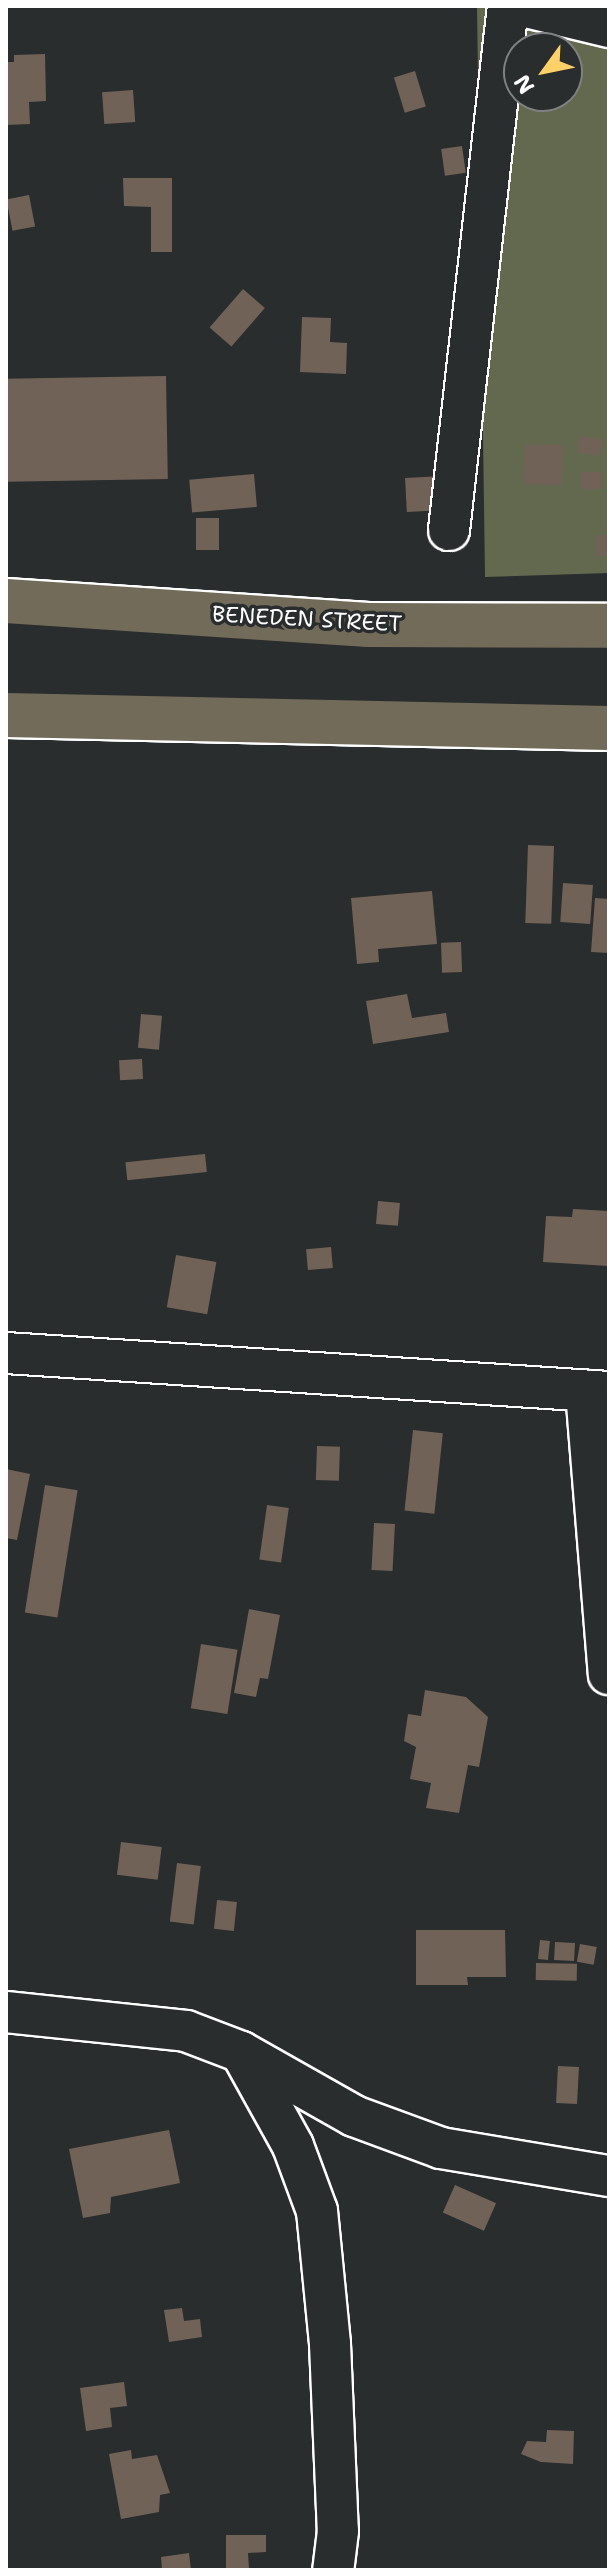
<!DOCTYPE html>
<style>
body{margin:0}
#map{position:relative;width:615px;height:2576px;overflow:hidden;background:#2a2d2e;font-family:"Shantell Sans",sans-serif}
div>[style]{position:absolute}
.green>*{inset:0;background:#63694f}
.building>*{inset:0;background:#716258;transform-origin:0 0}
.roads{filter:drop-shadow(2px 0 #fff) drop-shadow(-2px 0 #fff) drop-shadow(0 2px #fff) drop-shadow(0 -2px #fff)}
.minor>*{height:40px;margin:-20px;padding:0 20px;transform-origin:20px;border-radius:20px;background:#2a2d2e}
.major>*{height:44px;margin:-22px;padding:0 22px;transform-origin:22px;border-radius:22px;background:#726b5a}
span{translate:-50% -50%;white-space:nowrap;text-align:center;line-height:1.15;-webkit-text-stroke:7px #2a2d2e;paint-order:stroke}
.street-label{font-size:22px;color:#fff}
.frame{position:absolute;inset:0;border:8px solid #fff;pointer-events:none}
.north{position:absolute;left:503px;top:32px;width:80px;height:80px;box-sizing:border-box;background:#2a2d2e;border:2px solid #7f8182;border-radius:50%;rotate:237deg;font-size:22px;font-weight:700;line-height:32px;text-align:center;color:#fff}
.north::after{content:'';display:block;margin:auto;width:28px;height:36px;background:#ffd166;clip-path:polygon(50% 0,100% 100%,50% 72%,0 100%)}
</style>
<div id="map">
<div class="green">
<div style="clip-path:polygon(evenodd,477px 6px,609px 6px,609px 573px,485px 577px,477px 6px,519px 48px,567px 48px,567px 96px,519px 96px,519px 48px)"></div>
</div>
<div class="building">
<div style="clip-path:polygon(45px 54px,46px 101px,29px 102px,30px 124px,6px 125px,6px 62px,14px 62px,14px 55px)"></div>
<div style="left:415px;top:71px;width:37px;height:22px;rotate:73deg"></div>
<div style="left:133px;top:90px;width:32px;height:31px;rotate:86deg"></div>
<div style="left:462px;top:146px;width:27px;height:21px;rotate:82deg"></div>
<div style="clip-path:polygon(123px 178px,172px 178px,172px 252px,151px 252px,151px 207px,124px 206px)"></div>
<div style="left:29px;top:195px;width:32px;height:23px;rotate:79deg"></div>
<div style="left:243px;top:289px;width:29px;height:51px;rotate:41deg"></div>
<div style="clip-path:polygon(302px 317px,331px 318px,330px 342px,347px 343px,346px 374px,300px 372px)"></div>
<div style="left:166px;top:376px;width:103px;height:160px;rotate:89deg"></div>
<div style="left:579px;top:436px;width:23px;height:17px;rotate:7deg"></div>
<div style="left:525px;top:444px;width:38px;height:40px;rotate:2deg"></div>
<div style="left:601px;top:472px;width:17px;height:20px;rotate:90deg"></div>
<div style="left:254px;top:474px;width:33px;height:65px;rotate:85deg"></div>
<div style="left:443px;top:476px;width:34px;height:38px;rotate:87deg"></div>
<div style="left:196px;top:518px;width:23px;height:32px"></div>
<div style="left:609px;top:535px;width:21px;height:13px;rotate:90deg"></div>
<div style="left:528px;top:845px;width:26px;height:78px;rotate:2deg"></div>
<div style="left:563px;top:883px;width:30px;height:39px;rotate:4deg"></div>
<div style="clip-path:polygon(432px 891px,437px 944px,378px 949px,379px 962px,357px 964px,351px 898px)"></div>
<div style="clip-path:polygon(595px 898px,609px 899px,609px 953px,591px 952px)"></div>
<div style="left:461px;top:942px;width:30px;height:20px;rotate:88deg"></div>
<div style="clip-path:polygon(407px 994px,412px 1018px,446px 1013px,449px 1032px,373px 1044px,366px 1001px)"></div>
<div style="left:141px;top:1014px;width:21px;height:34px;rotate:5deg"></div>
<div style="left:142px;top:1059px;width:20px;height:23px;rotate:87deg"></div>
<div style="left:205px;top:1154px;width:18px;height:80px;rotate:84deg"></div>
<div style="left:378px;top:1201px;width:22px;height:23px;rotate:5deg"></div>
<div style="clip-path:polygon(573px 1209px,609px 1211px,609px 1266px,543px 1262px,546px 1216px,572px 1217px)"></div>
<div style="left:331px;top:1247px;width:21px;height:25px;rotate:85deg"></div>
<div style="left:176px;top:1255px;width:41px;height:53px;rotate:10deg"></div>
<div style="left:413px;top:1430px;width:30px;height:81px;rotate:6deg"></div>
<div style="left:317px;top:1446px;width:23px;height:34px;rotate:2deg"></div>
<div style="clip-path:polygon(6px 1469px,30px 1474px,17px 1540px,6px 1538px)"></div>
<div style="left:45px;top:1485px;width:33px;height:129px;rotate:9deg"></div>
<div style="left:267px;top:1505px;width:22px;height:55px;rotate:8deg"></div>
<div style="left:374px;top:1523px;width:21px;height:47px;rotate:3deg"></div>
<div style="clip-path:polygon(249px 1609px,280px 1615px,268px 1679px,260px 1678px,256px 1697px,234px 1693px)"></div>
<div style="left:201px;top:1644px;width:37px;height:65px;rotate:9deg"></div>
<div style="clip-path:polygon(425px 1690px,466px 1697px,488px 1717px,479px 1767px,468px 1765px,459px 1813px,426px 1808px,431px 1783px,410px 1779px,416px 1747px,404px 1741px,408px 1714px,421px 1716px)"></div>
<div style="left:121px;top:1842px;width:41px;height:33px;rotate:7deg"></div>
<div style="left:177px;top:1863px;width:24px;height:59px;rotate:7deg"></div>
<div style="left:217px;top:1900px;width:20px;height:29px;rotate:6deg"></div>
<div style="clip-path:polygon(416px 1930px,505px 1930px,506px 1977px,467px 1977px,468px 1985px,416px 1985px)"></div>
<div style="left:540px;top:1940px;width:10px;height:19px;rotate:6deg"></div>
<div style="left:555px;top:1942px;width:20px;height:18px;rotate:3deg"></div>
<div style="left:580px;top:1944px;width:17px;height:18px;rotate:10deg"></div>
<div style="left:536px;top:1963px;width:41px;height:17px;rotate:1deg"></div>
<div style="left:558px;top:2066px;width:21px;height:37px;rotate:3deg"></div>
<div style="clip-path:polygon(169px 2130px,180px 2183px,111px 2197px,110px 2213px,83px 2218px,69px 2149px)"></div>
<div style="left:455px;top:2185px;width:45px;height:30px;rotate:24deg"></div>
<div style="clip-path:polygon(182px 2308px,184px 2321px,200px 2319px,202px 2337px,169px 2342px,164px 2310px)"></div>
<div style="clip-path:polygon(124px 2382px,127px 2406px,110px 2408px,112px 2427px,86px 2431px,80px 2388px)"></div>
<div style="clip-path:polygon(547px 2430px,574px 2431px,573px 2464px,541px 2462px,521px 2454px,527px 2441px,546px 2442px)"></div>
<div style="clip-path:polygon(131px 2450px,132px 2459px,157px 2455px,170px 2493px,160px 2495px,159px 2512px,121px 2519px,109px 2454px)"></div>
<div style="clip-path:polygon(226px 2535px,266px 2535px,266px 2552px,248px 2553px,249px 2569px,226px 2569px)"></div>
<div style="clip-path:polygon(189px 2553px,191px 2570px,162px 2570px,161px 2557px)"></div>
</div>
<div class="roads">
<div class="minor">
<div style="left:522px;top:6px;width:89px;rotate:13.6deg"></div>
<div style="left:449px;top:530px;width:527px;rotate:-83.58deg"></div>
<div style="left:6px;top:639px;width:359px;rotate:2.7deg"></div>
<div style="left:365px;top:656px;width:244px;rotate:0.2deg"></div>
<div style="left:6px;top:676px;width:361px;rotate:2.4deg"></div>
<div style="left:367px;top:691px;width:242px;rotate:-0.5deg"></div>
<div style="left:6px;top:1353px;width:604px;rotate:3.7deg"></div>
<div style="left:586px;top:1391px;width:284px;rotate:85.4deg"></div>
<div style="left:6px;top:2012px;width:181px;rotate:6deg"></div>
<div style="left:186px;top:2031px;width:59px;rotate:20.9deg"></div>
<div style="left:241px;top:2052px;width:130px;rotate:29.5deg"></div>
<div style="left:354px;top:2116px;width:93px;rotate:20.2deg"></div>
<div style="left:441px;top:2148px;width:170px;rotate:9.5deg"></div>
<div style="left:241px;top:2052px;width:107px;rotate:61deg"></div>
<div style="left:293px;top:2146px;width:69px;rotate:69.7deg"></div>
<div style="left:317px;top:2211px;width:134px;rotate:84.4deg"></div>
<div style="left:330px;top:2344px;width:187px;rotate:87.6deg"></div>
<div style="left:338px;top:2531px;width:39px;rotate:97deg"></div>
</div>
<div class="major">
<div style="left:6px;top:601px;width:363px;rotate:3.8deg"></div>
<div style="left:368px;top:625px;width:241px;rotate:0.2deg"></div>
<div style="left:6px;top:715px;width:603px;rotate:1.24deg"></div>
</div>
</div>
<div class="street-label">
<span style="left:307px;top:619px;rotate:3deg">BENEDEN STREET</span>
</div>
<div class="frame"></div>
<div class="north">N</div>
</div>
